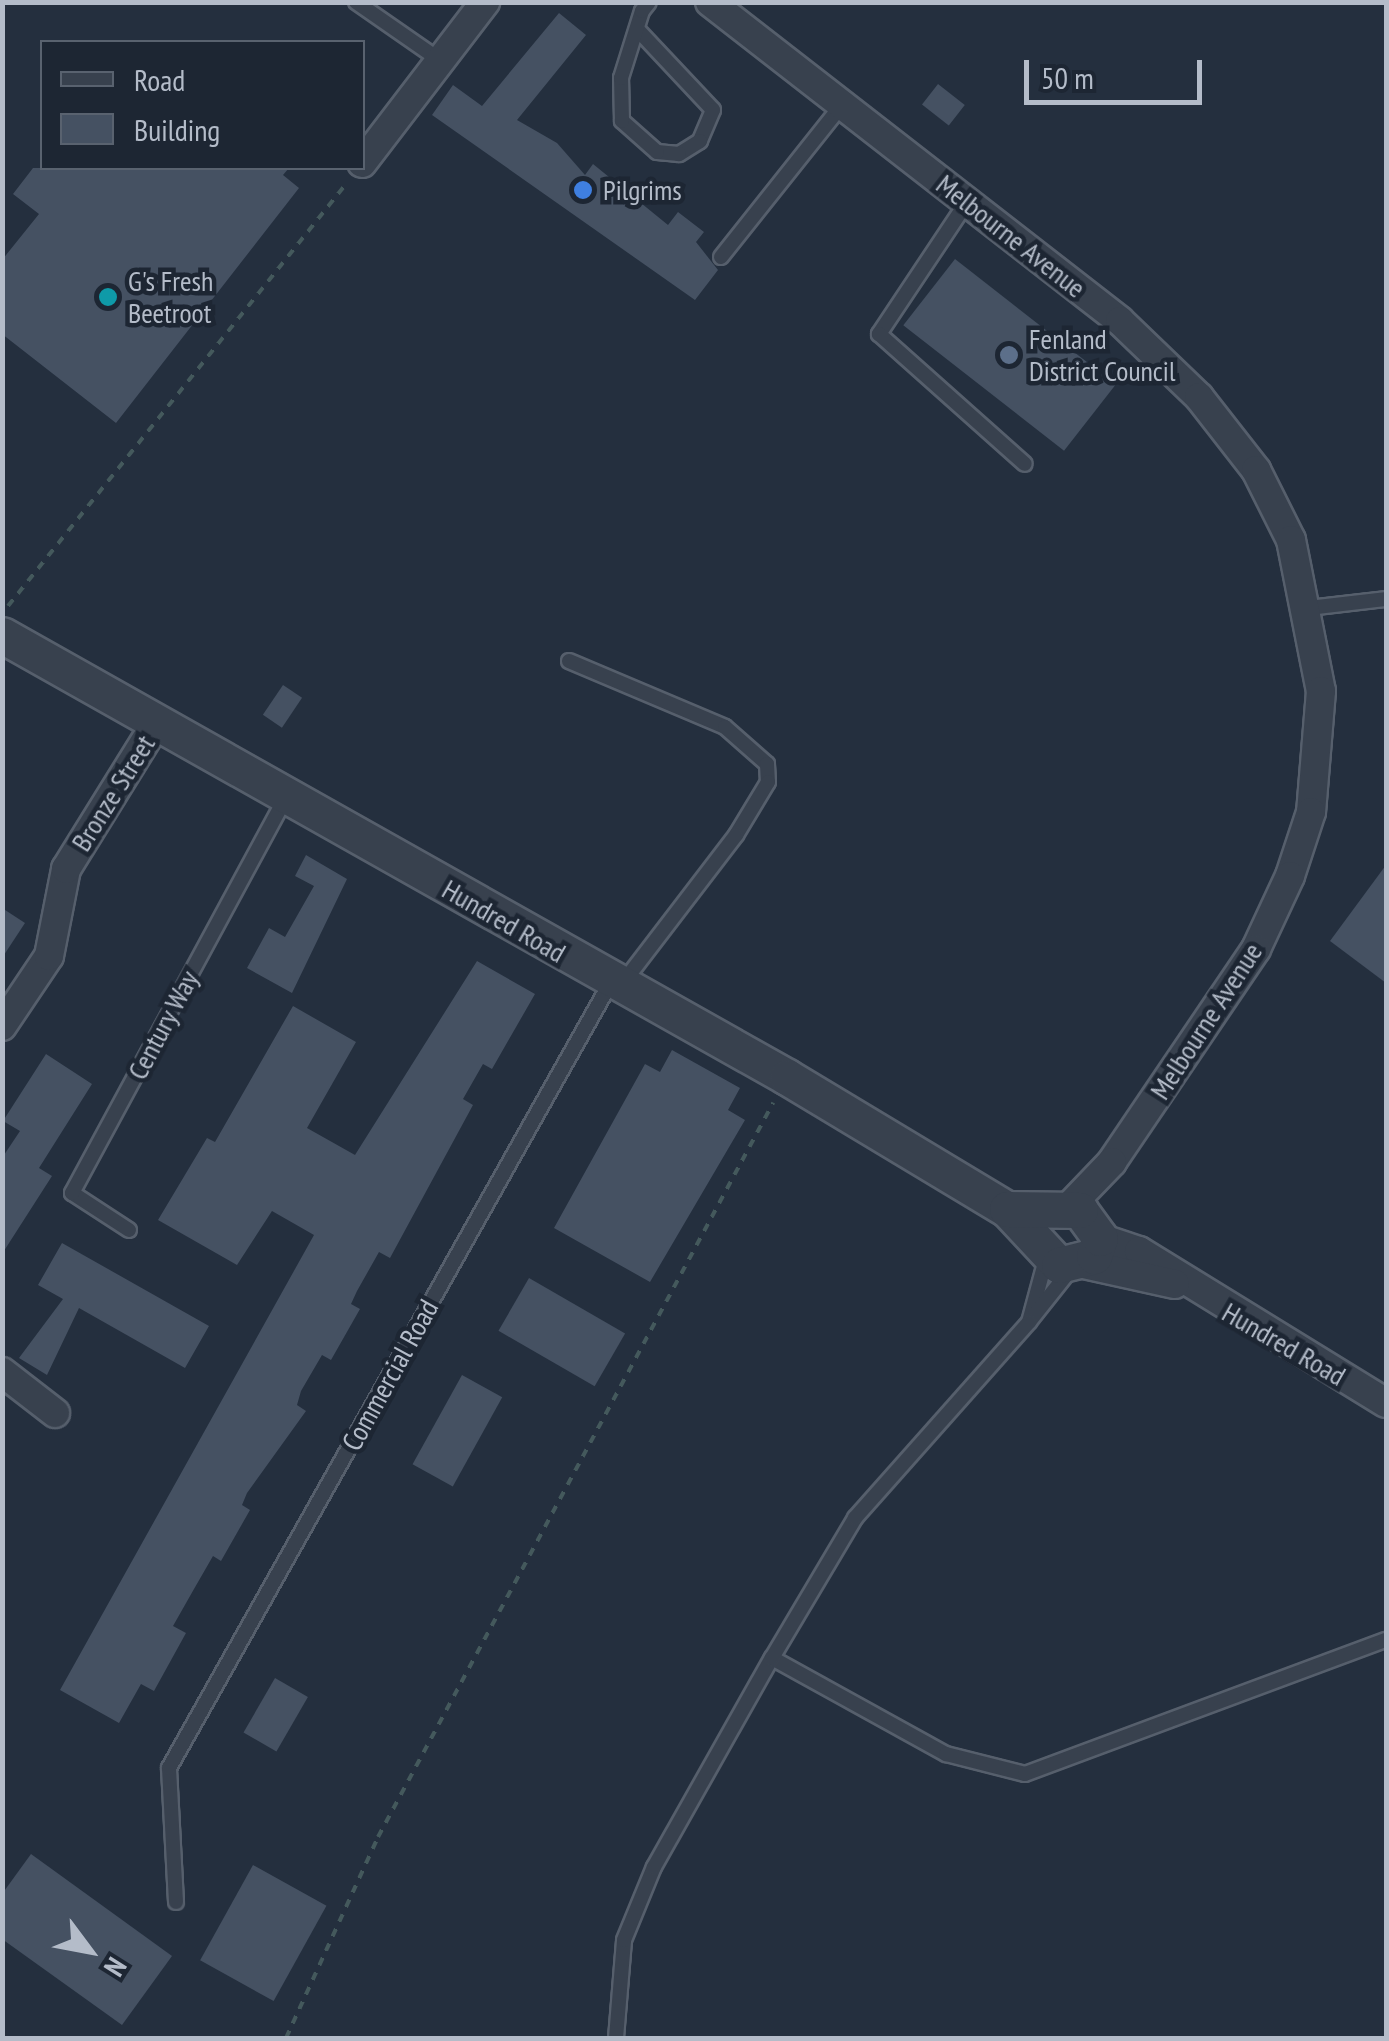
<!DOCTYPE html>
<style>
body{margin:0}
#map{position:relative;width:1389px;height:2041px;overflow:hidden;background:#242f3e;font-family:"PT Sans Narrow",sans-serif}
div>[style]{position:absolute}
.building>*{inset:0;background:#455162;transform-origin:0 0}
.path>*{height:4px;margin-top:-2px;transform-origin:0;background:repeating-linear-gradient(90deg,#44595c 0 8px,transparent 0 16px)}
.roads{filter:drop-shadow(2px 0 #565f6c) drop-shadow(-2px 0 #565f6c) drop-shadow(0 2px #565f6c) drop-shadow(0 -2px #565f6c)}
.service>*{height:14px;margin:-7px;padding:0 7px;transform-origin:7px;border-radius:7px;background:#38414e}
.minor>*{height:28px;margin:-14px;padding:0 14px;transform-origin:14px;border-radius:14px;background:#38414e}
.tertiary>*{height:35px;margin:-17.5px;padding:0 17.5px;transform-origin:17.5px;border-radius:17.5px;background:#38414e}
.dots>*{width:28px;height:28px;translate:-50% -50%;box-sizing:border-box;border:5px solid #1d2633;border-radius:50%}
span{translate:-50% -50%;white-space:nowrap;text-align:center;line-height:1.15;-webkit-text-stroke:9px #1d2633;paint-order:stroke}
.poi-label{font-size:28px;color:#b4bcc9}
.left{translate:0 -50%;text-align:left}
.street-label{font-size:28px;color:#b4bcc9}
.frame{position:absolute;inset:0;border:5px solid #b4bcc9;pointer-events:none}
.legend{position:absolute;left:40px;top:40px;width:325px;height:130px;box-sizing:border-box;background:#1d2633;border:2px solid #59626f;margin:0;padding:12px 18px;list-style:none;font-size:30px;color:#b4bcc9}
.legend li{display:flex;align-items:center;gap:20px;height:50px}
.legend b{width:50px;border:2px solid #59626f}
.north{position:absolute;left:40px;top:1901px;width:100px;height:100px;-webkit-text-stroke:8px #1d2633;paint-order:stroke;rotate:122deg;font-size:28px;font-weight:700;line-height:40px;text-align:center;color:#b4bcc9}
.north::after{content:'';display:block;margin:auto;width:35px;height:45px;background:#b4bcc9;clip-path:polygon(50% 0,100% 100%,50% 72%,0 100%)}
.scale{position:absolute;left:1024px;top:60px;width:178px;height:45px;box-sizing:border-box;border:5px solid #b4bcc9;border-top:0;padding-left:12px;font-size:30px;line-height:35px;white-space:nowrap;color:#b4bcc9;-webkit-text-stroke:8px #1d2633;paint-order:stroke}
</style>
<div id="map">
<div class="building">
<div style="clip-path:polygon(559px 13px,586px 35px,517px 120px,557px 143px,585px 175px,593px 164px,668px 225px,678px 212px,704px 232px,696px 242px,718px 270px,695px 300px,432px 115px,453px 85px,482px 106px)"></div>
<div style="left:938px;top:84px;width:34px;height:26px;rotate:38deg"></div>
<div style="clip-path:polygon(33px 168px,289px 168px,283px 175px,299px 188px,116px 423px,2px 334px,2px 260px,39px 214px,13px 194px)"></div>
<div style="left:955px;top:259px;width:204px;height:84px;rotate:38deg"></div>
<div style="left:283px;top:685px;width:23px;height:36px;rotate:34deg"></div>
<div style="clip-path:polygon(306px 855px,347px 879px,292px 993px,247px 968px,269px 928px,285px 937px,314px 886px,295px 876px)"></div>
<div style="clip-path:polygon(1386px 865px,1386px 983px,1330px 941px)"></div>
<div style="clip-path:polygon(2px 908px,25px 923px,2px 958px)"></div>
<div style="clip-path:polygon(477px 961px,535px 994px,492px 1069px,483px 1064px,463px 1099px,473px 1105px,390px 1258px,379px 1252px,357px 1291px,351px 1304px,360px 1309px,331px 1360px,322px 1355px,301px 1391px,297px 1405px,306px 1411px,247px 1493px,242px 1505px,250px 1510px,221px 1561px,213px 1556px,194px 1589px,173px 1626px,186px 1633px,154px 1691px,141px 1684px,119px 1723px,60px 1690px,314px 1235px,272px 1211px,237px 1265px,158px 1220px,207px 1138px,215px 1142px,293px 1006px,356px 1042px,307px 1128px,355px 1155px)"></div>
<div style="clip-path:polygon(672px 1050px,740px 1088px,728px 1110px,745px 1120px,650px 1282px,554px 1228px,645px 1064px,660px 1072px)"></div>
<div style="clip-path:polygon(46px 1054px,92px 1084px,39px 1168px,52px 1176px,2px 1254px,2px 1158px,20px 1131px,3px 1121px)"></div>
<div style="clip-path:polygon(62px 1243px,209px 1326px,185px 1368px,79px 1308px,47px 1375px,19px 1358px,63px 1299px,38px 1285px)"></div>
<div style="left:529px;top:1278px;width:111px;height:61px;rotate:30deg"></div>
<div style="left:462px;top:1375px;width:46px;height:102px;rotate:29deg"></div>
<div style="left:275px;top:1678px;width:38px;height:63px;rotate:30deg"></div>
<div style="clip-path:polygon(31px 1854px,172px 1956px,122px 2025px,2px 1939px,2px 1894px)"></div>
<div style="left:253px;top:1865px;width:84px;height:109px;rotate:29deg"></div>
</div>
<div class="path">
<div style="left:8px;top:606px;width:541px;rotate:-51.31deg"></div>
<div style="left:286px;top:2038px;width:221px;rotate:-65.4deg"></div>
<div style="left:378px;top:1837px;width:834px;rotate:-61.71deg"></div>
</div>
<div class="roads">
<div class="service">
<div style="left:356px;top:2px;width:103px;rotate:34.8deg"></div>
<div style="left:637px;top:29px;width:111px;rotate:46.8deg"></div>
<div style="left:713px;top:110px;width:34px;rotate:113deg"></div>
<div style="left:700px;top:141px;width:25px;rotate:148deg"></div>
<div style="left:679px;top:154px;width:22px;rotate:-175deg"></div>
<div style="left:657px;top:152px;width:47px;rotate:-138.5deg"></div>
<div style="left:622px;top:121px;width:43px;rotate:-91.3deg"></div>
<div style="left:621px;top:78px;width:70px;rotate:-72.6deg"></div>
<div style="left:642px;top:11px;width:11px;rotate:-52deg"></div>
<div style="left:967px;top:202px;width:159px;rotate:123.7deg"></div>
<div style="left:879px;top:334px;width:195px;rotate:41.7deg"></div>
<div style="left:721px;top:257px;width:194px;rotate:-51.5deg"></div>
<div style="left:1309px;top:608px;width:78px;rotate:-6.7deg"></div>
<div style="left:569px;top:661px;width:169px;rotate:22.9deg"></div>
<div style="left:725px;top:727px;width:56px;rotate:41.4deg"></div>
<div style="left:767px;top:764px;width:18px;rotate:87deg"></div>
<div style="left:768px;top:782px;width:62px;rotate:121.1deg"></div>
<div style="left:736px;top:835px;width:186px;rotate:127.4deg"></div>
<div style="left:129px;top:1230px;width:68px;rotate:-147deg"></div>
<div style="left:72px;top:1193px;width:450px;rotate:-61.6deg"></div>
<div style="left:1046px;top:1259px;width:65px;rotate:105.1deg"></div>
<div style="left:1029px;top:1322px;width:68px;rotate:-51.6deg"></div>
<div style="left:772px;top:1658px;width:199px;rotate:28.9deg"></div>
<div style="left:946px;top:1754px;width:81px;rotate:14.2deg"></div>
<div style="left:1025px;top:1774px;width:385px;rotate:-20.4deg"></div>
<div style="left:176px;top:1902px;width:134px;rotate:-93deg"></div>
<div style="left:169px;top:1768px;width:902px;rotate:-60.65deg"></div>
<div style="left:616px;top:2038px;width:98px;rotate:-85.3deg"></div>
<div style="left:624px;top:1940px;width:79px;rotate:-67.7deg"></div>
<div style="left:654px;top:1867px;width:240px;rotate:-60.6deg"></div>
<div style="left:772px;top:1658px;width:163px;rotate:-59.3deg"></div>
<div style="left:855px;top:1518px;width:262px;rotate:-48.4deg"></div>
</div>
<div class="minor">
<div style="left:710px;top:2px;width:519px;rotate:37.88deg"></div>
<div style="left:1120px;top:321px;width:110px;rotate:43.9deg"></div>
<div style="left:1199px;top:397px;width:93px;rotate:52deg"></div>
<div style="left:1256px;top:470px;width:78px;rotate:63.4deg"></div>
<div style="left:1291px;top:540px;width:154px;rotate:78.8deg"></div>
<div style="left:1321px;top:691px;width:121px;rotate:94.7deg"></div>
<div style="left:1311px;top:812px;width:67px;rotate:108.2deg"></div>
<div style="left:1290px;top:876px;width:81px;rotate:115deg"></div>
<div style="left:1256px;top:949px;width:257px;rotate:124.1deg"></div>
<div style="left:1112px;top:1162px;width:65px;rotate:133.8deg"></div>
<div style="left:362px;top:163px;width:203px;rotate:-52.6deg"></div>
<div style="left:2px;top:1026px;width:84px;rotate:-56.1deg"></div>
<div style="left:49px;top:956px;width:89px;rotate:-78.9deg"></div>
<div style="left:66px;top:869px;width:171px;rotate:-58.2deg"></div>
<div style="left:1100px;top:1238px;width:41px;rotate:18.4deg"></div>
<div style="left:1139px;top:1251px;width:290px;rotate:31.6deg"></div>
<div style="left:1084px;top:1264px;width:93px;rotate:12.4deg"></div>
<div style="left:2px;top:1372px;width:67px;rotate:37.7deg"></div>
</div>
<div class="tertiary">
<div style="left:2px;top:635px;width:901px;rotate:29.38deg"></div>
<div style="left:787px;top:1077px;width:257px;rotate:31deg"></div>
<div style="left:1007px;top:1209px;width:76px;rotate:47.1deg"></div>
<div style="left:1059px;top:1265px;width:36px;rotate:-14deg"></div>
<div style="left:1094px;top:1256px;width:19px;rotate:-72deg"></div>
<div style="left:1100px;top:1238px;width:34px;rotate:-126deg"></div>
<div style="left:1080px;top:1210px;width:73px;rotate:-179.2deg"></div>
</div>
</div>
<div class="dots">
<div style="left:583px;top:190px;background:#3f7fe0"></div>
<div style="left:108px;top:297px;background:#0f9aa8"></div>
<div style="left:1009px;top:355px;background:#5c6f8a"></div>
</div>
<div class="poi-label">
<span class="left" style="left:603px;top:190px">Pilgrims</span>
<span class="left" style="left:128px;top:297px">G's Fresh<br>Beetroot</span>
<span class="left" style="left:1029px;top:355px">Fenland<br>District Council</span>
</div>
<div class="street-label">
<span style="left:1011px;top:236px;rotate:38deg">Melbourne Avenue</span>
<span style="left:113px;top:793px;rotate:-58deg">Bronze Street</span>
<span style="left:504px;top:921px;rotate:30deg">Hundred Road</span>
<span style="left:1206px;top:1021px;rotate:-57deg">Melbourne Avenue</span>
<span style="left:163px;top:1025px;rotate:-62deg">Century Way</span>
<span style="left:1284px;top:1344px;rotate:30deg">Hundred Road</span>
<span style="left:390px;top:1375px;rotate:-61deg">Commercial Road</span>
</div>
<div class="frame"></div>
<ul class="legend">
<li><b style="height:12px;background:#38414e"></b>Road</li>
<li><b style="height:28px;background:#455162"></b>Building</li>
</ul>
<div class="north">N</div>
<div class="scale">50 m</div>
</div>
